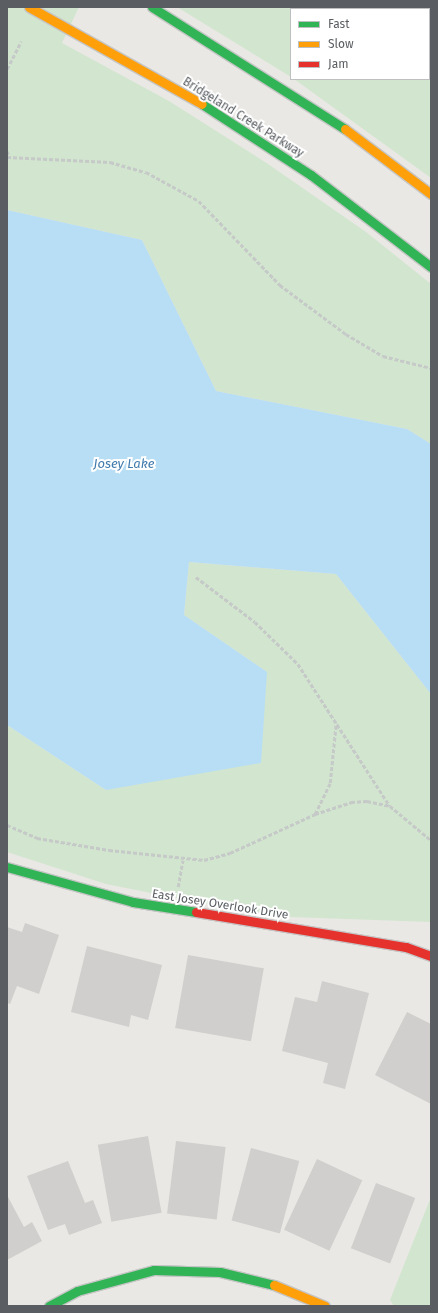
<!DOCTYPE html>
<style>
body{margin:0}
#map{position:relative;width:438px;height:1313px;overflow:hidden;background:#e9e8e4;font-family:"Fira Sans",sans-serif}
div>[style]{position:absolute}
.green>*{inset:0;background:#d2e5cf}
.water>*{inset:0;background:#b7def5}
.building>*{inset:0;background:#d0cfcd;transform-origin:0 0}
.path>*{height:2.5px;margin-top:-1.25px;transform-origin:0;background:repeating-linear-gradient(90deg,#c5c9c7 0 4px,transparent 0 6px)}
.roads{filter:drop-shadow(1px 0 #c5c5c5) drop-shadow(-1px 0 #c5c5c5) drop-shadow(0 1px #c5c5c5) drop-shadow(0 -1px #c5c5c5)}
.street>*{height:20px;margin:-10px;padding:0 10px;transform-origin:10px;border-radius:10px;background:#fcfcfb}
.fast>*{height:9px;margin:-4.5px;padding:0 4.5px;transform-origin:4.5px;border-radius:4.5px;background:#30b455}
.slow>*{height:9px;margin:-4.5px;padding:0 4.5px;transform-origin:4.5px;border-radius:4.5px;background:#ff9f0a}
.jam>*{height:9px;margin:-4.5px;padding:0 4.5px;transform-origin:4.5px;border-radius:4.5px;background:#e5322d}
span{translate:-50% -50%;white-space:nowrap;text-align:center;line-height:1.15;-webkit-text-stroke:4px #fff;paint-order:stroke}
.street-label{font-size:12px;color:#5a5e62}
.water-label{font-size:13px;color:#417bad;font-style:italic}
.frame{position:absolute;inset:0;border:8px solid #5a5e62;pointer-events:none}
.legend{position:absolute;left:290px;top:8px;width:140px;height:72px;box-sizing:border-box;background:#fff;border:1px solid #bdbfc0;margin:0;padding:5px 7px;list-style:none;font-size:12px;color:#5a5e62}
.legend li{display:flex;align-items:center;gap:8px;height:20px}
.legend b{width:20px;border:1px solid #bdbfc0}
</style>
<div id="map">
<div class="green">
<div style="clip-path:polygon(7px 7px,79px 7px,62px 43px,169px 101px,268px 164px,366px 232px,431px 284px,431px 444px,407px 429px,216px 391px,142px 240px,7px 210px)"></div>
<div style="clip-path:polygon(177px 7px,386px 7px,390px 9px,291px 9px,291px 77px)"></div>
<div style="clip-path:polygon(429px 28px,431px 29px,431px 178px,294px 79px,429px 79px)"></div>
<div style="clip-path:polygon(189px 562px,336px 574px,431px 694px,431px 922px,291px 917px,211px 905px,106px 884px,7px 852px,7px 725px,106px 790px,267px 672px,184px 615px)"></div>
<div style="clip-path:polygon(431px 1197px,431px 1306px,394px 1306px,390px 1300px)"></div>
</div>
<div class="water">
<div style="clip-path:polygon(7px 210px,142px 240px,216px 391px,407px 429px,431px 444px,431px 694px,336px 574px,189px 562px,184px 615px,267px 672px,261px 763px,106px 790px,7px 725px)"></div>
</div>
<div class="building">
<div style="clip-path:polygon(25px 923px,59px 935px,39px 994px,17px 986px,10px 1004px,7px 1003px,7px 927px,22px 932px)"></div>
<div style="clip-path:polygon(87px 946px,162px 965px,148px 1020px,131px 1015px,129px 1027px,71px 1012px)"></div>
<div style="left:188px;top:955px;width:77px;height:74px;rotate:10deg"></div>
<div style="clip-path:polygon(322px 981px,369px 993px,345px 1089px,323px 1083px,328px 1063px,282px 1051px,295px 997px,317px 1002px)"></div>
<div style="clip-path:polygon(407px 1012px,431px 1024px,431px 1104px,375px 1075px)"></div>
<div style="left:148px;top:1136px;width:78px;height:51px;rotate:80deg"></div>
<div style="left:176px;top:1141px;width:50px;height:73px;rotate:7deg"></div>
<div style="left:251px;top:1148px;width:50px;height:75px;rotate:15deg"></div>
<div style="left:317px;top:1159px;width:50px;height:78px;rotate:25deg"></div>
<div style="clip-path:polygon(68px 1161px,85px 1203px,93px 1200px,102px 1223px,69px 1235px,65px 1224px,48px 1230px,27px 1176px)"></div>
<div style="left:376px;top:1183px;width:42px;height:70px;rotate:21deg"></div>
<div style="clip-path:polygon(7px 1195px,24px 1227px,32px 1222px,42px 1241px,7px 1260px)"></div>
</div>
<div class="path">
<div style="left:7px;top:69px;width:31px;rotate:-63deg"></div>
<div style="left:7px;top:151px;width:7px;rotate:63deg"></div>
<div style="left:7px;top:157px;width:103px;rotate:2.8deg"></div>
<div style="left:110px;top:162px;width:37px;rotate:16deg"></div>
<div style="left:146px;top:172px;width:60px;rotate:28.7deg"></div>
<div style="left:199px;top:201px;width:117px;rotate:46deg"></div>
<div style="left:280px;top:285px;width:82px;rotate:36.6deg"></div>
<div style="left:346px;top:334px;width:43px;rotate:30.7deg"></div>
<div style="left:383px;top:356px;width:49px;rotate:14deg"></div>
<div style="left:196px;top:577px;width:74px;rotate:37.3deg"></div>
<div style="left:255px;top:622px;width:60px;rotate:44.3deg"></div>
<div style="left:298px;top:664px;width:169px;rotate:57.1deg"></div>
<div style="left:315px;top:814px;width:34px;rotate:-64deg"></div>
<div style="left:330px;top:783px;width:60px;rotate:-84.3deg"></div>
<div style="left:7px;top:825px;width:33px;rotate:23deg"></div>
<div style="left:37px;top:838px;width:73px;rotate:9.5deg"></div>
<div style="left:109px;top:850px;width:96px;rotate:6deg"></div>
<div style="left:204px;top:860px;width:27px;rotate:-15deg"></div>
<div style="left:230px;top:853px;width:94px;rotate:-24.6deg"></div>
<div style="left:315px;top:814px;width:38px;rotate:-18deg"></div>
<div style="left:351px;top:802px;width:16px;rotate:-4deg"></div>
<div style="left:367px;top:801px;width:24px;rotate:12deg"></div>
<div style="left:390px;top:806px;width:53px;rotate:39.7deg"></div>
<div style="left:178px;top:887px;width:27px;rotate:-80deg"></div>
</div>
<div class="roads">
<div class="street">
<div style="left:425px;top:7px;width:4px;rotate:34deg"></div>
</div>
<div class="fast">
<div style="left:152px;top:7px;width:228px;rotate:32.3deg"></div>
<div style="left:202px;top:104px;width:130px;rotate:33.1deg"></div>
<div style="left:311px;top:175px;width:151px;rotate:37.5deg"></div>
<div style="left:7px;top:867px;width:131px;rotate:15.5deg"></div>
<div style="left:133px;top:902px;width:64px;rotate:9deg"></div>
<div style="left:49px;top:1306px;width:32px;rotate:-28deg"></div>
<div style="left:77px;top:1291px;width:80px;rotate:-15.3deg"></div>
<div style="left:154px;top:1270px;width:66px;rotate:1.7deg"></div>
<div style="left:220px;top:1272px;width:56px;rotate:13.5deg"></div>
</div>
<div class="slow">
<div style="left:29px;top:7px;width:198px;rotate:29.3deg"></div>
<div style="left:345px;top:129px;width:108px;rotate:37.1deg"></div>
<div style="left:274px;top:1285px;width:55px;rotate:22.4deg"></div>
</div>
<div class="jam">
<div style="left:196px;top:912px;width:213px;rotate:9.5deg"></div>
<div style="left:406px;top:947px;width:27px;rotate:20deg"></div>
</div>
</div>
<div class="street-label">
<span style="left:243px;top:118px;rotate:32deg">Bridgeland Creek Parkway</span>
<span style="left:220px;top:905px;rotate:9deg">East Josey Overlook Drive</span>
</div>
<div class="water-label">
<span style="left:124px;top:464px">Josey Lake</span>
</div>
<div class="frame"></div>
<ul class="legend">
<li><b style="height:5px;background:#30b455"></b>Fast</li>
<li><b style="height:5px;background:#ff9f0a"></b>Slow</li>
<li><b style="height:5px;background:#e5322d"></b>Jam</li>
</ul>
</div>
